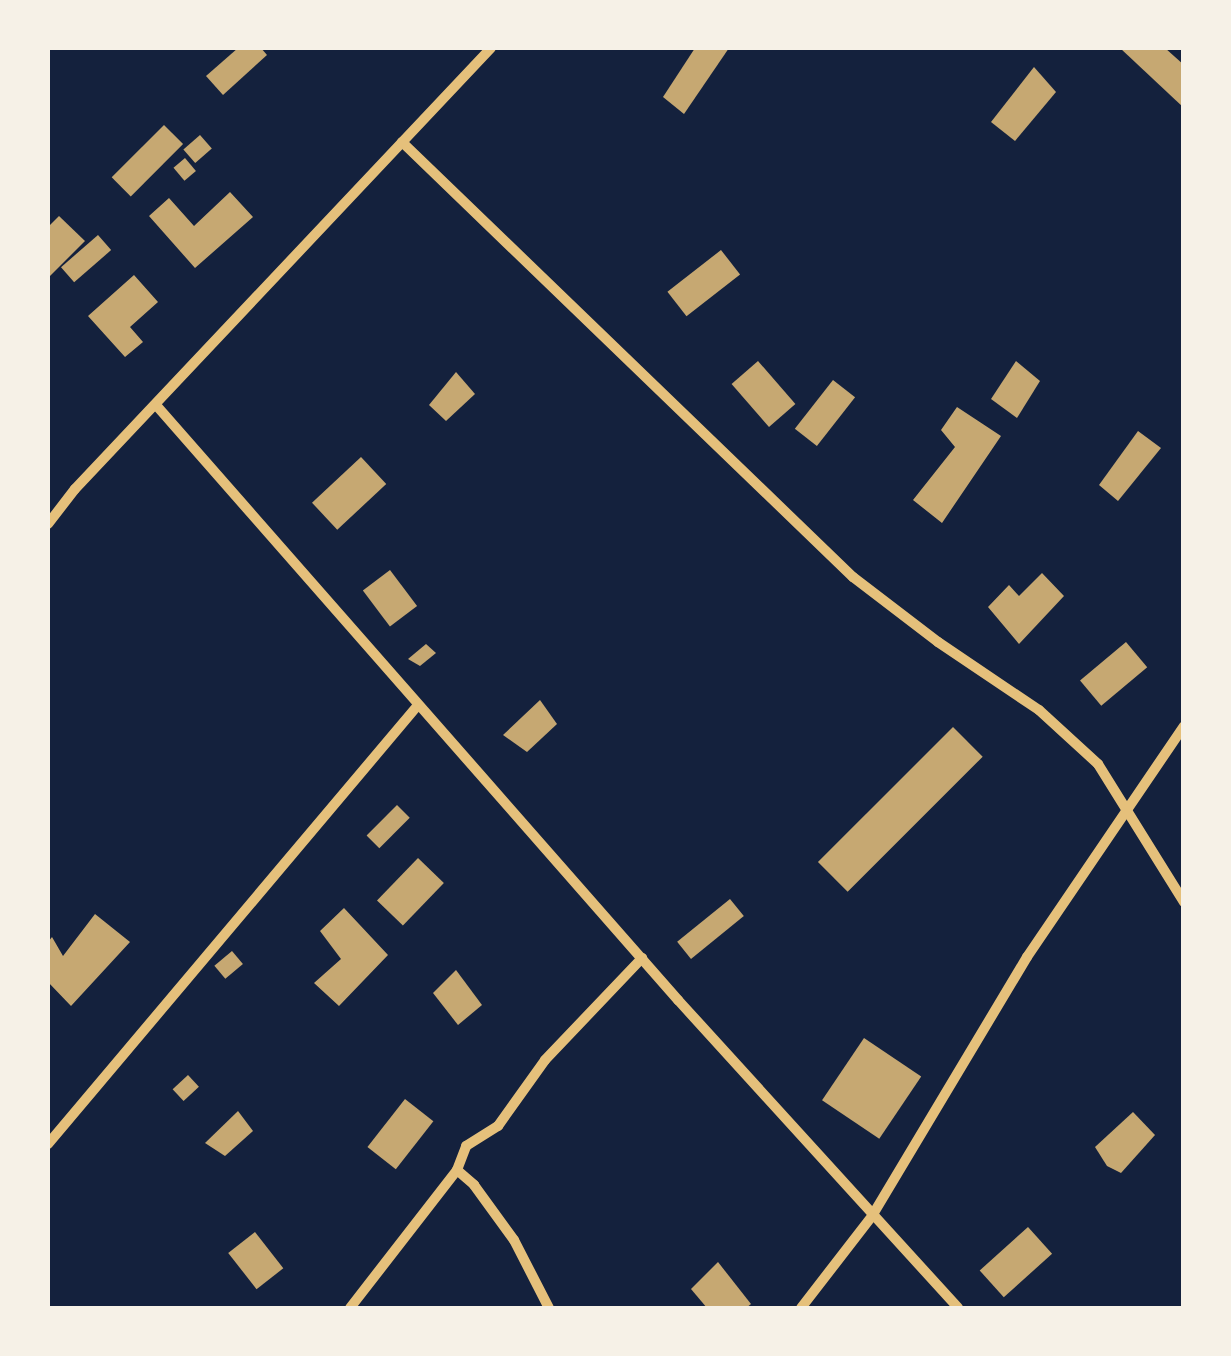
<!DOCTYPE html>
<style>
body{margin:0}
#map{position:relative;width:1231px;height:1356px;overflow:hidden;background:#14213d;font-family:Figtree,sans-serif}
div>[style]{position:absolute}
.building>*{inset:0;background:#c6a872;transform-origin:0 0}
.minor>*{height:10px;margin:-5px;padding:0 5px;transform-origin:5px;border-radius:5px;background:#e5c07b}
span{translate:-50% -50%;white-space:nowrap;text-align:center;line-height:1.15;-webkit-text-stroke:9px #f6f1e7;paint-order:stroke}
.frame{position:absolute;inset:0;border:50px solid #f6f1e7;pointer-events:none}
</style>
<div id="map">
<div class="building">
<div style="clip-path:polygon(238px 48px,261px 48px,267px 55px,223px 95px,206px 76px)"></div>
<div style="clip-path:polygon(695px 48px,729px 48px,684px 114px,663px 97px)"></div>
<div style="clip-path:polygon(1120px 48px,1165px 48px,1184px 65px,1184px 108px)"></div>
<div style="clip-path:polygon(1034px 67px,1056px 92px,1015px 141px,991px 122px)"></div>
<div style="left:164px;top:125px;width:27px;height:74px;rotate:45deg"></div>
<div style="left:200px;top:135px;width:18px;height:22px;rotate:49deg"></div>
<div style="left:185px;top:158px;width:17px;height:15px;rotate:50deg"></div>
<div style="clip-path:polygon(230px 192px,253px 217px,195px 268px,149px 216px,169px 198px,194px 226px)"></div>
<div style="clip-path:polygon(59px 216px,85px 241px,48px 278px,48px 227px)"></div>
<div style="left:98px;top:235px;width:20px;height:49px;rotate:49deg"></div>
<div style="left:721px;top:250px;width:31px;height:68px;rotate:52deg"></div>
<div style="clip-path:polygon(134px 275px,158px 302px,130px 327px,143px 342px,125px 357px,88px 316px)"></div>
<div style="left:758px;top:361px;width:57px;height:35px;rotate:49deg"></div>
<div style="clip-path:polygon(1016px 361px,1040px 381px,1017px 418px,991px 399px)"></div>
<div style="clip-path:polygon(456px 372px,475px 394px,446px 421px,429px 405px)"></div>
<div style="left:833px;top:380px;width:28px;height:62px;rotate:38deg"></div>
<div style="clip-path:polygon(957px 407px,1001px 436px,942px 523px,913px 500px,955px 447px,941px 430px)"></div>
<div style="clip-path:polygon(1138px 431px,1161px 448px,1118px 501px,1099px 485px)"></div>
<div style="left:361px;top:457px;width:37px;height:67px;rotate:47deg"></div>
<div style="left:390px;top:570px;width:45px;height:34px;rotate:53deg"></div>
<div style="clip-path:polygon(1042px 573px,1064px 596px,1019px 644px,988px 607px,1009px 585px,1019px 596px)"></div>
<div style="left:1126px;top:642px;width:33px;height:60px;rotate:50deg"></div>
<div style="clip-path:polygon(426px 644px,436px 653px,420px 666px,408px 659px)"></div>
<div style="clip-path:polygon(540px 700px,557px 724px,527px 752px,503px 735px)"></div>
<div style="left:953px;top:727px;width:42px;height:191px;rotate:45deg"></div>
<div style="left:397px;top:805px;width:18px;height:43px;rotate:45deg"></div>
<div style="left:418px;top:858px;width:36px;height:59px;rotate:44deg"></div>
<div style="left:730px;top:899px;width:22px;height:68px;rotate:51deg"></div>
<div style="clip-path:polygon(344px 908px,388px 955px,339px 1006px,314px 983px,341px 959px,320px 931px)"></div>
<div style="clip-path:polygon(95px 914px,130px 942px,71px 1006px,48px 982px,48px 942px,52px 937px,63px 956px)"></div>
<div style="left:232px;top:951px;width:17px;height:23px;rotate:50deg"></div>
<div style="clip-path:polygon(456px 970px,482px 1005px,458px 1025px,433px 993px)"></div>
<div style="left:864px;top:1038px;width:69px;height:75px;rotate:34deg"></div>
<div style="left:188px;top:1075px;width:16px;height:21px;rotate:47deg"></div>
<div style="left:405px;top:1099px;width:36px;height:61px;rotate:38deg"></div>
<div style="clip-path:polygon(238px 1111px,253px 1131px,225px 1156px,205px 1143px)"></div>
<div style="clip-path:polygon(1133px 1112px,1155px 1135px,1121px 1173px,1107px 1166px,1095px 1147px)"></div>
<div style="left:1028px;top:1227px;width:36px;height:65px;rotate:48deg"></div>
<div style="left:255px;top:1232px;width:46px;height:34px;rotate:52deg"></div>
<div style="clip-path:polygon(718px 1262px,751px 1304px,746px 1308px,707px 1308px,691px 1289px)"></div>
</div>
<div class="minor">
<div style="left:402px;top:142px;width:627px;rotate:43.97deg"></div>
<div style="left:853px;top:577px;width:107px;rotate:37.4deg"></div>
<div style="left:938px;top:642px;width:122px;rotate:34deg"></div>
<div style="left:1039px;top:710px;width:80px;rotate:42.5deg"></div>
<div style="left:1098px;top:764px;width:163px;rotate:58.1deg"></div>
<div style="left:156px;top:405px;width:792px;rotate:48.74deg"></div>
<div style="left:678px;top:1000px;width:416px;rotate:47.7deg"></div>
<div style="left:48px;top:524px;width:44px;rotate:-52.4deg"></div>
<div style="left:75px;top:489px;width:606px;rotate:-46.67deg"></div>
<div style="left:48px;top:1144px;width:574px;rotate:-49.87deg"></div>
<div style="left:457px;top:1170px;width:23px;rotate:41deg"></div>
<div style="left:474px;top:1185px;width:68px;rotate:54deg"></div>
<div style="left:514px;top:1240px;width:76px;rotate:62.8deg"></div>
<div style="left:350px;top:1308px;width:175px;rotate:-52.2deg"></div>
<div style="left:457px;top:1170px;width:26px;rotate:-69deg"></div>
<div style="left:466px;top:1146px;width:38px;rotate:-32deg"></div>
<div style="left:498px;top:1126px;width:81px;rotate:-54.5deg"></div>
<div style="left:545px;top:1060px;width:141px;rotate:-46.4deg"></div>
<div style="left:801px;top:1308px;width:116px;rotate:-52.3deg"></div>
<div style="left:872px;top:1216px;width:302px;rotate:-59.1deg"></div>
<div style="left:1027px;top:957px;width:279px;rotate:-55.8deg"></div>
</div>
<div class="frame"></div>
</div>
